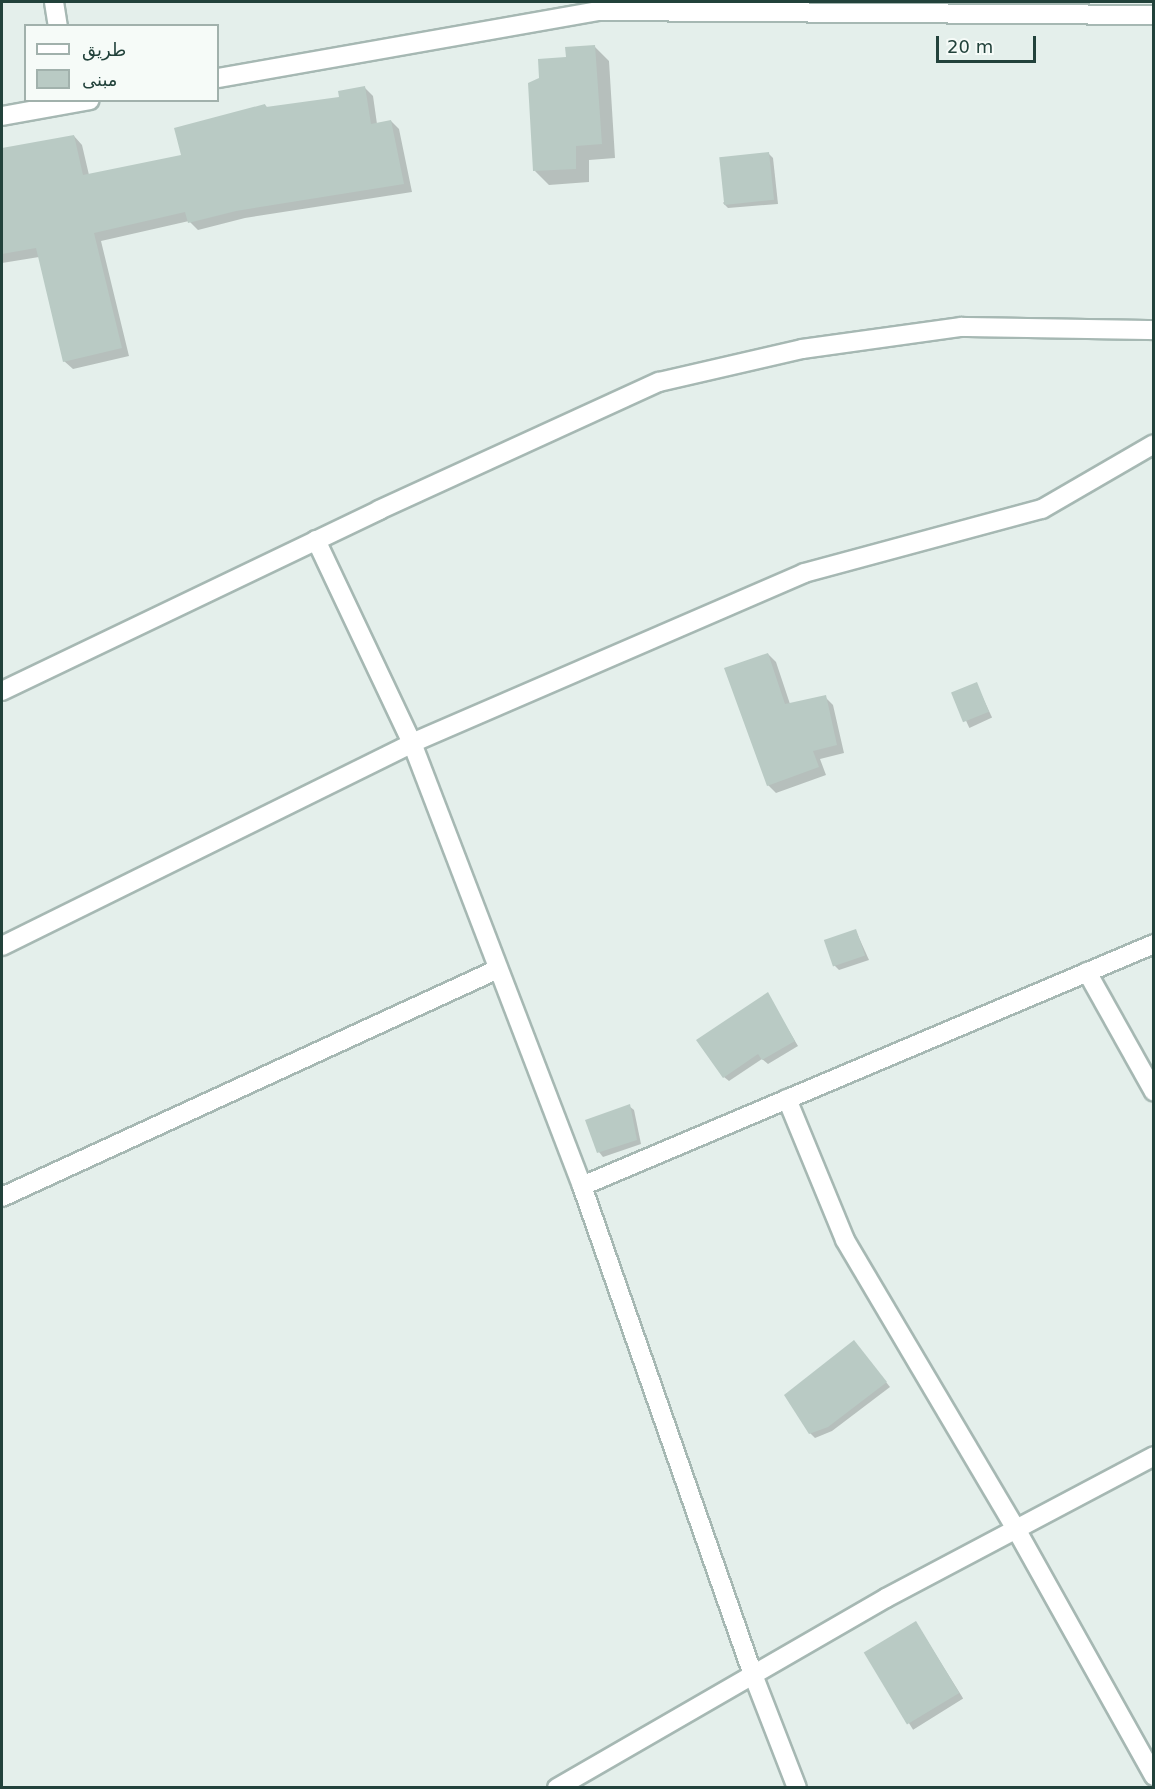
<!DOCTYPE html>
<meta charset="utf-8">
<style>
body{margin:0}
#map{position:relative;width:1155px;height:1789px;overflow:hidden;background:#e4efeb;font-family:"DejaVu Sans",Vazirmatn,sans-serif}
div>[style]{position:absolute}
.shadow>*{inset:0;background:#0003;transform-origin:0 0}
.building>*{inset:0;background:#b9cac4;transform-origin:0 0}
.roads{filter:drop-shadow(2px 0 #a6b8b3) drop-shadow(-2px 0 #a6b8b3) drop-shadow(0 2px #a6b8b3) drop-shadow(0 -2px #a6b8b3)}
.minor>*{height:18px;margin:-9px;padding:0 9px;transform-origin:9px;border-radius:9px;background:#fff}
span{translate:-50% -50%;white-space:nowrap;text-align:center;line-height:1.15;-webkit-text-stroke:4.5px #f6fbf8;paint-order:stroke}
.frame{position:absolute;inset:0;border:3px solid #22423b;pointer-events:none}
.legend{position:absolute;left:24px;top:24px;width:195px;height:78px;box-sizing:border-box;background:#f6fbf8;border:2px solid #a1b1ac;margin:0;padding:8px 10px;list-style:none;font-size:18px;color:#22423b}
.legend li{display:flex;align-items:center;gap:12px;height:30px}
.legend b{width:30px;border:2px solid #a1b1ac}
.scale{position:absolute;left:936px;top:36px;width:100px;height:27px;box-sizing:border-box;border:3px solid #22423b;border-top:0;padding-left:8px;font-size:18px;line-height:21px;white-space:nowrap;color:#22423b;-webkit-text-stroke:4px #f6fbf8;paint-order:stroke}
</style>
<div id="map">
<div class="shadow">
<div style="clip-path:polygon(595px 47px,609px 61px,615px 158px,589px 160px,589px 182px,549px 185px,535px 171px,540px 79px,567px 58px)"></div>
<div style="clip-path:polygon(365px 88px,373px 96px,377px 124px,391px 121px,399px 129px,412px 192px,245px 218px,198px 230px,189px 221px,101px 241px,129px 356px,73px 369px,64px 361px,39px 257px,2px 263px,2px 149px,74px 136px,82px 145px,89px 175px,183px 156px,265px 105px,268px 108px,341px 98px)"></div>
<div style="clip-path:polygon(769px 154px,773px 158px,778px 204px,728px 208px,723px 203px)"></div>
<div style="clip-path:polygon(768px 654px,776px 662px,790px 704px,825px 697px,833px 705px,844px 753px,820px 759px,826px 775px,776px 793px,768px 785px)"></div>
<div style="left:976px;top:683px;width:38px;height:25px;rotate:65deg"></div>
<div style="clip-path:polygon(856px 931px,869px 960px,839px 970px,834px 965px)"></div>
<div style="clip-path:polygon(767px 994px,798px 1046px,768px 1064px,762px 1059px,729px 1081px,724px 1077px)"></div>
<div style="clip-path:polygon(629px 1106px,634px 1110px,641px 1144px,603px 1157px,599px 1152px)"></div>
<div style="clip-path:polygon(858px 1347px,890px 1387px,832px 1431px,815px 1438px,810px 1433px)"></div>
<div style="left:916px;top:1623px;width:89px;height:59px;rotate:58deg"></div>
</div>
<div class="building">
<div style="clip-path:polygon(595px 45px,602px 144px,576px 146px,576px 169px,533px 171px,528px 83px,539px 78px,538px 59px,566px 57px,565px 47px)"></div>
<div style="clip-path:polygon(365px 86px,371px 124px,391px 120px,404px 184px,236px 211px,188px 223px,185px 212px,94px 233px,122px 348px,63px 362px,36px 248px,2px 254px,2px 148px,74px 135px,83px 175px,181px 155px,174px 128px,265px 104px,266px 107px,339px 97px,338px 91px)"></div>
<div style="left:769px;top:152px;width:48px;height:50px;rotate:84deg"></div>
<div style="clip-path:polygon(768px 653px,785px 704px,826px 695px,837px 745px,813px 751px,819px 767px,767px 786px,724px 668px)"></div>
<div style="left:977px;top:682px;width:32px;height:28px;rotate:68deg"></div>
<div style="left:856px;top:929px;width:28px;height:34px;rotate:71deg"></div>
<div style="clip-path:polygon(768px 992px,795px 1041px,762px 1060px,758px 1054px,723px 1078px,696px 1040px)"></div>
<div style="clip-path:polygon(630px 1104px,637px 1140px,597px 1153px,585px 1120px)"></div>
<div style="clip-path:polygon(854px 1340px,887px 1382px,828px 1427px,809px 1434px,784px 1395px)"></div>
<div style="left:916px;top:1621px;width:84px;height:61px;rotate:59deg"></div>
</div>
<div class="roads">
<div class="minor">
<div style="left:54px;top:2px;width:24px;rotate:81deg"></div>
<div style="left:218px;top:78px;width:385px;rotate:-10deg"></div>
<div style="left:597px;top:11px;width:557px;rotate:0.41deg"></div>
<div style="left:2px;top:116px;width:89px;rotate:-10.3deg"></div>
<div style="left:316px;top:540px;width:225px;rotate:64.7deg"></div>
<div style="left:412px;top:743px;width:474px;rotate:69deg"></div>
<div style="left:582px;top:1186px;width:515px;rotate:70.72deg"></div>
<div style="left:752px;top:1672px;width:124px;rotate:68.8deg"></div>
<div style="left:2px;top:691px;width:418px;rotate:-25.6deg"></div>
<div style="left:379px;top:510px;width:308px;rotate:-24.6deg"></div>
<div style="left:659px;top:382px;width:147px;rotate:-13deg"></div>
<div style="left:802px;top:349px;width:161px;rotate:-7.9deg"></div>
<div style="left:961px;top:327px;width:193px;rotate:0.9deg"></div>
<div style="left:2px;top:946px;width:458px;rotate:-26.3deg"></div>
<div style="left:412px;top:743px;width:427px;rotate:-23.4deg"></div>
<div style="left:804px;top:573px;width:246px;rotate:-15.1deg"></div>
<div style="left:1042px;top:509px;width:129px;rotate:-30.1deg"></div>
<div style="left:1087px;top:972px;width:137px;rotate:60.8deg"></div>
<div style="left:787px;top:1099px;width:152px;rotate:67.6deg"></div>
<div style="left:845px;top:1240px;width:336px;rotate:59.4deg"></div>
<div style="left:1016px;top:1529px;width:283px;rotate:60.8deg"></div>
<div style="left:582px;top:1186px;width:621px;rotate:-22.93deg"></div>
<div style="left:2px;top:1197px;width:544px;rotate:-24.68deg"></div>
<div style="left:557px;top:1788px;width:380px;rotate:-30deg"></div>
<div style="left:886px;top:1598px;width:303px;rotate:-27.9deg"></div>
</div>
</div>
<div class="frame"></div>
<ul class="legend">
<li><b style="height:8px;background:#fff"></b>طريق</li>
<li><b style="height:16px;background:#b9cac4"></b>مبنى</li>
</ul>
<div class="scale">20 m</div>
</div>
